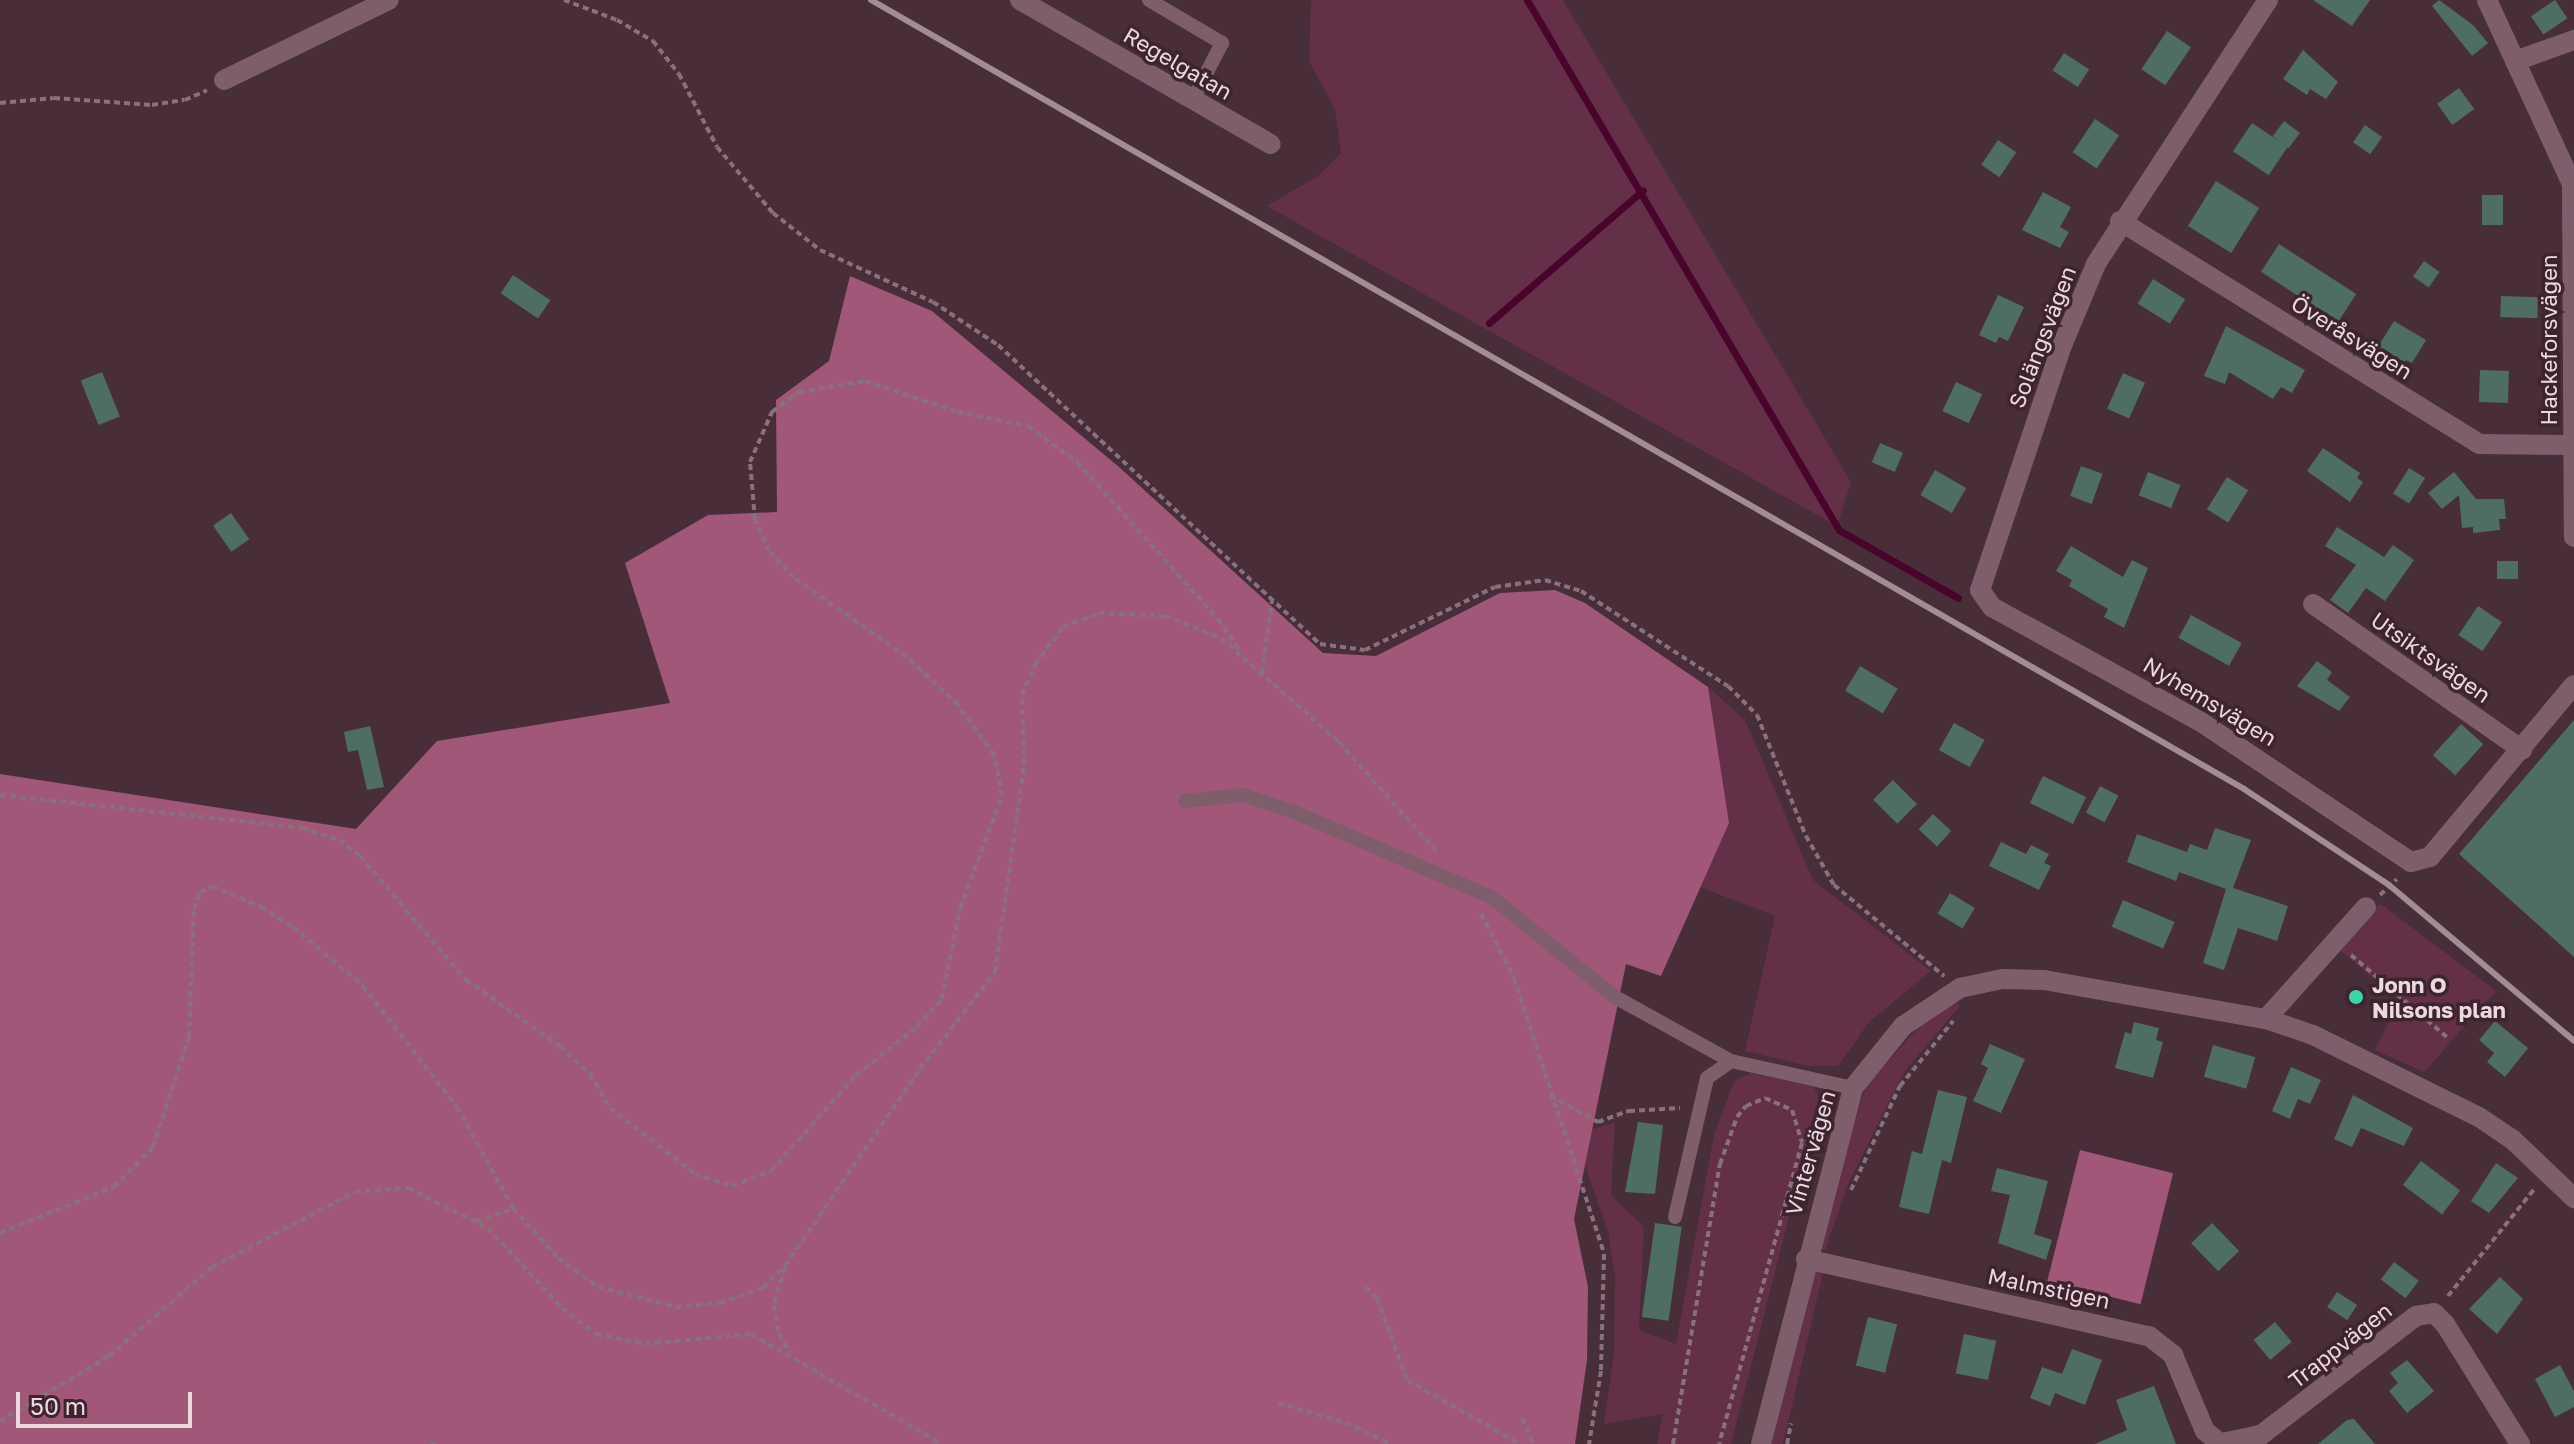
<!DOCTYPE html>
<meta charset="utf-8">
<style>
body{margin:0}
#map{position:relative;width:2574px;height:1444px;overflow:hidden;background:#482e39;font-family:"Golos Text",sans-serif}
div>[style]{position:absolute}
.green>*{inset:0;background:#633047}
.forest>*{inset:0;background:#a05778;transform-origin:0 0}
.stream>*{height:7px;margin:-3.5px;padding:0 3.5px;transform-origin:3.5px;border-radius:3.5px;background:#48042b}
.building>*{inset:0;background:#4e6e61;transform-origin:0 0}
.path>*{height:4px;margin-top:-2px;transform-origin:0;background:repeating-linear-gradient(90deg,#88717b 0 6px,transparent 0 10px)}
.lane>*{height:14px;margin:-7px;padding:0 7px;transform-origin:7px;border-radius:7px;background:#7f5e6c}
.street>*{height:20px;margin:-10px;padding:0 10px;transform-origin:10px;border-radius:10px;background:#7f5e6c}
.rail>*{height:6px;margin:-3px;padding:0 3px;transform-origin:3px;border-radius:3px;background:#a28c95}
.dots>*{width:22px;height:22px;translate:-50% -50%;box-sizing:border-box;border:4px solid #3d242f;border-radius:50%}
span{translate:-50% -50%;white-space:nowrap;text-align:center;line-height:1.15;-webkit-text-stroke:7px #3d242f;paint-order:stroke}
.street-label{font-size:22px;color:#ebd9e0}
.poi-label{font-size:22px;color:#ebd9e0;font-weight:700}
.left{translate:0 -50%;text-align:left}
.scale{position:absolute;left:16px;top:1392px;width:176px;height:36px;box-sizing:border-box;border:4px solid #ebd9e0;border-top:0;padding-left:10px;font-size:24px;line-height:28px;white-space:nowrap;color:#ebd9e0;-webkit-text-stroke:6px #3d242f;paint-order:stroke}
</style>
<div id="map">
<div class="green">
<div style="clip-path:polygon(1311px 0,1563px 0,1851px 482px,1837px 526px,1267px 206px,1318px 176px,1341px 153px,1335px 109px,1309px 61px)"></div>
<div style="clip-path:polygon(1708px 687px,1745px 720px,1813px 880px,1931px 971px,1869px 1022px,1838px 1066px,1808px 1066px,1745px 1051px,1775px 916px,1700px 887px,1728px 823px)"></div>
<div style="clip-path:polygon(2381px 904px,2496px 991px,2424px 1072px,2375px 1050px,2400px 1000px,2340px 950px,2368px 912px)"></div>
<div style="clip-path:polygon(1956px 1001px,1960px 1006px,1904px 1072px,1849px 1182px,1825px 1250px,1814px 1249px,1866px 1086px,1926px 1019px)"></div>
<div style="clip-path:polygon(1751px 1073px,1814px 1087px,1819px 1100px,1731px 1444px,1657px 1444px,1663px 1414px,1604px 1424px,1614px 1352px,1615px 1275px,1608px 1232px,1585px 1165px,1592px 1130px,1615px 1122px,1611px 1195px,1644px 1227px,1639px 1330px,1676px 1344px,1714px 1135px,1734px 1081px)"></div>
<div style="clip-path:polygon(1811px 1268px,1824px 1269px,1783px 1444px,1772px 1444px)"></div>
</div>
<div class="forest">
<div style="clip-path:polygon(850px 276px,932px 311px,1119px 467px,1323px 653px,1376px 656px,1500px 593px,1555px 590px,1585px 603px,1708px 687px,1729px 823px,1661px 976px,1626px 964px,1574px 1219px,1588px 1287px,1587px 1360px,1575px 1444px,0 1444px,0 774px,356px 829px,437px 741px,670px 703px,625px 563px,708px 515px,777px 512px,776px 400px,829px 361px)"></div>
<div style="left:2080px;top:1150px;width:96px;height:135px;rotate:14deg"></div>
</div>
<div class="stream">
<div style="left:1527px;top:0;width:615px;rotate:59.52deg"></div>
<div style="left:1839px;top:530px;width:137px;rotate:29.7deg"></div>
<div style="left:1489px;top:323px;width:203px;rotate:-40.8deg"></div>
</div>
<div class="building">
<div style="clip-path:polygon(2313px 0,2370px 0,2352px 26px)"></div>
<div style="clip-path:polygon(2439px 0,2473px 25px,2488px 43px,2472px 56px,2432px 6px)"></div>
<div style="left:2555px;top:0;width:22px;height:29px;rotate:56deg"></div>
<div style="left:2167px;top:31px;width:29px;height:46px;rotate:34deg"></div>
<div style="clip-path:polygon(2303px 50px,2338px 82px,2326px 99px,2310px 89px,2307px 95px,2283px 79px)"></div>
<div style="left:2064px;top:53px;width:30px;height:21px;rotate:33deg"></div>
<div style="left:2459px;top:88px;width:26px;height:27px;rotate:54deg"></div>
<div style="left:2095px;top:119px;width:29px;height:40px;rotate:34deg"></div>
<div style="left:2284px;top:121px;width:20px;height:19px;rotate:37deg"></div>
<div style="left:2252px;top:123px;width:43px;height:34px;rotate:34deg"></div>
<div style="left:2365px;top:125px;width:21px;height:21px;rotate:35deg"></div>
<div style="left:1998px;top:140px;width:22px;height:30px;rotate:34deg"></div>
<div style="left:2216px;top:181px;width:51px;height:53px;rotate:32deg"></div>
<div style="clip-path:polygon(2043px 192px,2071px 207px,2060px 227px,2069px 232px,2060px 248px,2022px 230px)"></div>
<div style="left:2482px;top:195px;width:21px;height:30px"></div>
<div style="left:2279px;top:244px;width:92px;height:33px;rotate:33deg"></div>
<div style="left:2424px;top:261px;width:19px;height:19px;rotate:35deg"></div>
<div style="left:513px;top:275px;width:45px;height:22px;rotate:34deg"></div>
<div style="left:2153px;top:279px;width:38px;height:29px;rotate:32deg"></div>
<div style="clip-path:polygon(1998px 295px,2024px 307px,2008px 341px,1999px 337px,1996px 343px,1979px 335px)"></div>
<div style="left:2501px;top:296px;width:37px;height:21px;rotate:2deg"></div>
<div style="clip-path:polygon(2394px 321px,2426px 340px,2412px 363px,2406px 360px,2400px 370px,2376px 350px)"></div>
<div style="clip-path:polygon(2226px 326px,2305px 370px,2292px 393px,2281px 387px,2273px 399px,2229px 372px,2225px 384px,2204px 376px)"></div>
<div style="left:2480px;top:370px;width:29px;height:32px;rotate:2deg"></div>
<div style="left:102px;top:372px;width:48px;height:23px;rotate:68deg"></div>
<div style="left:2123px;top:373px;width:24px;height:39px;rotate:24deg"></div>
<div style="left:1956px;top:382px;width:29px;height:32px;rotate:25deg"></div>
<div style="left:1880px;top:443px;width:25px;height:21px;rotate:23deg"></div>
<div style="clip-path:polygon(2323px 448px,2360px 473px,2357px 478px,2363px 482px,2350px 502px,2307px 471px)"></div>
<div style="left:2081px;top:466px;width:23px;height:32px;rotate:20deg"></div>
<div style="left:2409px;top:468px;width:19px;height:30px;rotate:32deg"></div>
<div style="left:1935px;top:470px;width:36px;height:29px;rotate:30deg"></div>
<div style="left:2148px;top:472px;width:35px;height:25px;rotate:22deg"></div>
<div style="clip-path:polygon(2454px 472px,2476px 499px,2504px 499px,2506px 519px,2499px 519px,2500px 530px,2473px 533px,2473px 527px,2462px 528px,2459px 495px,2442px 509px,2428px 493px)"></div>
<div style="left:2227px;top:477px;width:25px;height:38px;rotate:32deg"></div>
<div style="left:231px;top:513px;width:32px;height:22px;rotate:55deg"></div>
<div style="clip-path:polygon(2337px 527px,2384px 557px,2393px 545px,2414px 560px,2385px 601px,2366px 588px,2348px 613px,2330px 600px,2356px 565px,2325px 546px)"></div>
<div style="clip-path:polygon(2071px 546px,2123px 577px,2132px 560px,2148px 568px,2124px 628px,2104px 617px,2108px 609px,2069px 586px,2072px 580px,2056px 571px)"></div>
<div style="left:2497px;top:561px;width:21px;height:18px"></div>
<div style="left:2478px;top:606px;width:29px;height:35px;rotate:34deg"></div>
<div style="left:2191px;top:615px;width:58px;height:26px;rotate:29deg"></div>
<div style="clip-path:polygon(2317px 661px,2332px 672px,2327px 680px,2350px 697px,2339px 711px,2297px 686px)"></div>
<div style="left:1860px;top:666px;width:44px;height:29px;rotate:31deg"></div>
<div style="clip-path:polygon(2574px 720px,2574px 957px,2459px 854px)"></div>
<div style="left:1954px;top:723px;width:35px;height:31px;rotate:29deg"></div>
<div style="left:2461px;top:724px;width:30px;height:42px;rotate:42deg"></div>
<div style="clip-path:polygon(370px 726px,384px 787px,367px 790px,358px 750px,348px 752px,344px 732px)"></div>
<div style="left:2043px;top:776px;width:48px;height:30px;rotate:26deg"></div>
<div style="left:1893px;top:780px;width:34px;height:28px;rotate:45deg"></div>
<div style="left:2100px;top:786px;width:21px;height:30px;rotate:28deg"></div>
<div style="left:1933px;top:814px;width:25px;height:21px;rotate:43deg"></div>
<div style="clip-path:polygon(2215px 828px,2251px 840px,2233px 888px,2288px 906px,2277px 941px,2238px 928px,2224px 970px,2203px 963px,2226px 889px,2179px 872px,2176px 881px,2127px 862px,2137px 834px,2187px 852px,2190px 844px,2207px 850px)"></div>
<div style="clip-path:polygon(2001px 842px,2026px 854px,2031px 845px,2049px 854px,2044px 863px,2051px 866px,2039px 890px,1989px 866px)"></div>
<div style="left:1950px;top:893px;width:29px;height:24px;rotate:31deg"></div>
<div style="left:2123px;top:900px;width:56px;height:29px;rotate:23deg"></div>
<div style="clip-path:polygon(2495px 1021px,2528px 1048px,2505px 1077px,2487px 1062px,2494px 1053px,2479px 1040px)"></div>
<div style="clip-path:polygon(2134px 1022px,2159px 1028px,2156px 1040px,2163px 1042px,2153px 1078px,2115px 1068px,2125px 1032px,2131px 1034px)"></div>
<div style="clip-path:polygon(1990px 1044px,2025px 1059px,2001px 1113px,1973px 1101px,1988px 1068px,1981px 1064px)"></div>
<div style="left:2213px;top:1045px;width:44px;height:33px;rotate:16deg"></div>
<div style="clip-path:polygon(2291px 1067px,2321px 1080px,2310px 1104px,2298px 1099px,2290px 1119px,2272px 1111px)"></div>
<div style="clip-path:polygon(1938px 1090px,1967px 1097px,1951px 1163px,1942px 1160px,1929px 1214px,1899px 1207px,1912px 1151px,1922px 1154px)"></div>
<div style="clip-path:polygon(2353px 1095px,2413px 1128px,2404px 1146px,2361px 1128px,2352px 1147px,2334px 1139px)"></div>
<div style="clip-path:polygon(1638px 1122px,1663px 1125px,1655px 1194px,1625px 1192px)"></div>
<div style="left:2421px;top:1161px;width:49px;height:30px;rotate:37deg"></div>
<div style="clip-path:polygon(2496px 1163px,2518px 1178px,2489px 1213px,2471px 1201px)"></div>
<div style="clip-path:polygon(1997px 1168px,2048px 1181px,2034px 1234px,2052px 1240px,2046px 1260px,1998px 1243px,2010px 1195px,1991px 1191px)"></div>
<div style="left:1655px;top:1223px;width:27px;height:95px;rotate:8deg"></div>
<div style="left:2212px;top:1223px;width:39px;height:29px;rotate:46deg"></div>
<div style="left:2394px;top:1262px;width:31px;height:22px;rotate:37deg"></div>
<div style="clip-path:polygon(2500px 1277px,2523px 1299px,2497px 1334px,2469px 1309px)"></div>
<div style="left:2337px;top:1292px;width:24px;height:18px;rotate:33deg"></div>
<div style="left:1868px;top:1317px;width:30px;height:50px;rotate:14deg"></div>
<div style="left:2275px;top:1322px;width:26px;height:28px;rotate:50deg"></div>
<div style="left:1964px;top:1334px;width:33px;height:40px;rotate:12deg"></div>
<div style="clip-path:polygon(2072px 1349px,2102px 1360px,2085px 1405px,2055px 1393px,2050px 1406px,2030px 1398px,2042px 1367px,2062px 1374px)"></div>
<div style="clip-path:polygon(2407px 1360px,2434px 1391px,2407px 1413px,2389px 1391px,2398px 1383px,2390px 1373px)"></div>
<div style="clip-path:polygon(2560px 1365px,2574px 1391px,2574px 1407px,2555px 1417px,2535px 1379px)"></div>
<div style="clip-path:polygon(2154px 1386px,2176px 1444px,2095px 1444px,2127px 1430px,2116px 1400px)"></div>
<div style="clip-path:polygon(2354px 1419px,2375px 1444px,2318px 1444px,2347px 1420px)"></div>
</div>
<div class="path">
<div style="left:564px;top:0;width:57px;rotate:20.7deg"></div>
<div style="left:617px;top:20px;width:42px;rotate:30.3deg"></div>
<div style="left:653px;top:41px;width:42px;rotate:51.8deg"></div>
<div style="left:679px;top:74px;width:82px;rotate:62.5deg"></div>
<div style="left:717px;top:147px;width:87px;rotate:49.7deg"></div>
<div style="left:773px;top:213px;width:60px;rotate:38.2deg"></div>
<div style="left:820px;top:250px;width:124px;rotate:24.7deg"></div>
<div style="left:933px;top:302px;width:78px;rotate:33.5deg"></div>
<div style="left:998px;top:345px;width:439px;rotate:42.9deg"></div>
<div style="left:1320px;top:644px;width:45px;rotate:7.6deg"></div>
<div style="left:1365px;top:650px;width:144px;rotate:-25.9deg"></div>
<div style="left:1495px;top:587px;width:50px;rotate:-8deg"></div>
<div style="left:1545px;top:580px;width:38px;rotate:17deg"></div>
<div style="left:1581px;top:591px;width:175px;rotate:32.9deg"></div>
<div style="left:1728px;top:686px;width:41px;rotate:45deg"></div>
<div style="left:1757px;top:715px;width:131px;rotate:68deg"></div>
<div style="left:1806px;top:836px;width:56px;rotate:60.3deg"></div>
<div style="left:1834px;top:885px;width:143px;rotate:39.6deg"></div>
<div style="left:0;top:103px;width:54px;rotate:-5.3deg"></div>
<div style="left:54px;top:98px;width:98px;rotate:4.1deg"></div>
<div style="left:152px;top:105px;width:33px;rotate:-9deg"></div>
<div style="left:185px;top:100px;width:24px;rotate:-24deg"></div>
<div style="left:1262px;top:673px;width:74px;rotate:-82.2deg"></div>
<div style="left:0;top:795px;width:304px;rotate:6.2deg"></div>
<div style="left:302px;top:828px;width:39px;rotate:18deg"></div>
<div style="left:339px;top:840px;width:26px;rotate:37deg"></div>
<div style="left:360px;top:856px;width:163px;rotate:49.5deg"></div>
<div style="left:466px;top:980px;width:115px;rotate:35.1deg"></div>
<div style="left:560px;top:1046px;width:41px;rotate:43deg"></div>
<div style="left:590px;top:1074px;width:39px;rotate:60deg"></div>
<div style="left:610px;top:1108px;width:108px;rotate:37.8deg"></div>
<div style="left:695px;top:1174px;width:39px;rotate:18deg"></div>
<div style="left:732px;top:1186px;width:42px;rotate:-21deg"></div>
<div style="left:771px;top:1171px;width:128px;rotate:-48.5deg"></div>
<div style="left:856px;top:1075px;width:78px;rotate:-38.2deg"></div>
<div style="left:917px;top:1027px;width:38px;rotate:-48deg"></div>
<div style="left:942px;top:999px;width:93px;rotate:-78.8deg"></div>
<div style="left:960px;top:908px;width:120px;rotate:-69.4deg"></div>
<div style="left:1002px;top:796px;width:42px;rotate:-101deg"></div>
<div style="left:994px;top:755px;width:62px;rotate:-125.8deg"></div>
<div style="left:958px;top:705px;width:70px;rotate:-136.7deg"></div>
<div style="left:907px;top:657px;width:138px;rotate:-145deg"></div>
<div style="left:794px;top:578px;width:37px;rotate:-133deg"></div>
<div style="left:769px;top:551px;width:34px;rotate:-114deg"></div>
<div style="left:755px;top:520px;width:58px;rotate:-94.9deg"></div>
<div style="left:750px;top:462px;width:55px;rotate:-66.3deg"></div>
<div style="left:772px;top:412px;width:34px;rotate:-37deg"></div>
<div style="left:799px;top:392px;width:67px;rotate:-9.5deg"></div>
<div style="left:865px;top:381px;width:97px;rotate:18.6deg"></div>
<div style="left:957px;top:412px;width:72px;rotate:11.2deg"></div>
<div style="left:1028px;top:426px;width:61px;rotate:36.3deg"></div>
<div style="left:1077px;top:462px;width:211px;rotate:48.1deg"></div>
<div style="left:1218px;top:619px;width:39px;rotate:55deg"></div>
<div style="left:2380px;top:895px;width:23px;rotate:-43deg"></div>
<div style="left:1481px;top:914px;width:72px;rotate:62.7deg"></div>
<div style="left:1514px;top:978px;width:290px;rotate:71.9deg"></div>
<div style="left:1604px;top:1254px;width:117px;rotate:91.5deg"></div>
<div style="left:1601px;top:1371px;width:74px;rotate:99.3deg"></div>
<div style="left:2351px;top:955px;width:130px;rotate:40.6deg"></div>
<div style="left:1550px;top:1096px;width:55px;rotate:28.4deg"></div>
<div style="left:1598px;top:1122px;width:33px;rotate:-20deg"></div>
<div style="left:1629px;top:1111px;width:51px;rotate:-3.4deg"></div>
<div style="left:1851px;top:1190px;width:115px;rotate:-64.8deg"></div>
<div style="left:1900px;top:1086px;width:84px;rotate:-50.8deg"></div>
<div style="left:476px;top:1221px;width:38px;rotate:-18deg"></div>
<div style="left:0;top:1233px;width:123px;rotate:-22deg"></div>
<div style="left:114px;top:1187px;width:56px;rotate:-45.7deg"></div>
<div style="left:153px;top:1147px;width:116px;rotate:-71.9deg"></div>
<div style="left:189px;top:1037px;width:128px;rotate:-87.8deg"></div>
<div style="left:194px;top:909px;width:18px;rotate:-71deg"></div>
<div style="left:200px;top:892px;width:13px;rotate:-27deg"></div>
<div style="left:212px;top:886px;width:53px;rotate:23.2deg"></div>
<div style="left:261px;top:907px;width:38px;rotate:32deg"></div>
<div style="left:293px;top:927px;width:92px;rotate:40.1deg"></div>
<div style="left:363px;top:986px;width:153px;rotate:52.2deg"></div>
<div style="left:457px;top:1107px;width:115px;rotate:61deg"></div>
<div style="left:513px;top:1208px;width:67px;rotate:48deg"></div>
<div style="left:558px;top:1258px;width:49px;rotate:35.9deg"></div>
<div style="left:598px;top:1287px;width:81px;rotate:14.4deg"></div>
<div style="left:676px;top:1307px;width:44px;rotate:-5.2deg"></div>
<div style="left:720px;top:1303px;width:46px;rotate:-19.2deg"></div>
<div style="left:763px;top:1288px;width:31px;rotate:-45deg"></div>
<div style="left:785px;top:1266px;width:239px;rotate:-55.6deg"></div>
<div style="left:920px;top:1069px;width:123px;rotate:-52.3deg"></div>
<div style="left:995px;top:972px;width:209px;rotate:-82deg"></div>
<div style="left:1024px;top:765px;width:70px;rotate:-91.6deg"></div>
<div style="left:1022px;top:695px;width:33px;rotate:-67deg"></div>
<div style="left:1035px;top:665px;width:47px;rotate:-53.6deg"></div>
<div style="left:1063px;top:627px;width:39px;rotate:-21deg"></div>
<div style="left:1099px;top:613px;width:66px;rotate:2.6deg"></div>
<div style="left:1165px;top:616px;width:60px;rotate:21.4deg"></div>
<div style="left:1221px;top:638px;width:157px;rotate:41.4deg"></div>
<div style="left:1339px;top:742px;width:147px;rotate:48.3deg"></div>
<div style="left:785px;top:1268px;width:39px;rotate:107deg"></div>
<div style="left:774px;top:1305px;width:29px;rotate:80deg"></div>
<div style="left:779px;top:1334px;width:22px;rotate:58deg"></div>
<div style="left:1365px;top:1287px;width:16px;rotate:43deg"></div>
<div style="left:1377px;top:1298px;width:87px;rotate:69.9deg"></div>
<div style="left:1407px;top:1380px;width:130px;rotate:29.5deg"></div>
<div style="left:2448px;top:1296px;width:139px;rotate:-51.1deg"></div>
<div style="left:1278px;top:1403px;width:71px;rotate:16.4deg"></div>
<div style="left:1346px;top:1423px;width:50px;rotate:25deg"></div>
<div style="left:1522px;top:1418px;width:28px;rotate:67deg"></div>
<div style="left:0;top:1421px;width:127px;rotate:-30.8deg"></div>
<div style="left:109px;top:1356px;width:136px;rotate:-40.8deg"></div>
<div style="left:212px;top:1267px;width:161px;rotate:-27.7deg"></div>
<div style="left:355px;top:1192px;width:53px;rotate:-4.3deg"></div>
<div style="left:408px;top:1188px;width:89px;rotate:26.6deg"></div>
<div style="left:488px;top:1228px;width:109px;rotate:47.2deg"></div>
<div style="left:562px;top:1308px;width:43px;rotate:37.4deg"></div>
<div style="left:596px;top:1334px;width:50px;rotate:11.5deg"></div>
<div style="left:645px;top:1344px;width:106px;rotate:-5.4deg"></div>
<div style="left:751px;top:1334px;width:220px;rotate:29.9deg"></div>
<div style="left:430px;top:1444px;width:10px"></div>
<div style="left:1673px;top:1444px;width:284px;rotate:-80.5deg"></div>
<div style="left:1720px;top:1164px;width:50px;rotate:-70.1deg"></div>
<div style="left:1737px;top:1117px;width:14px;rotate:-51deg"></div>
<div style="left:1746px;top:1106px;width:21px;rotate:-23deg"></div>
<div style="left:1765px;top:1098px;width:30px;rotate:24deg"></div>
<div style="left:1792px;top:1110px;width:34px;rotate:73deg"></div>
<div style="left:1802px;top:1143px;width:312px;rotate:105.4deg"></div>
<div style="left:1787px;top:1444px;width:21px;rotate:-79deg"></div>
</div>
<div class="lane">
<div style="left:1149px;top:0;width:85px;rotate:30.5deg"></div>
<div style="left:1222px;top:43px;width:63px;rotate:117.4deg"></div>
<div style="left:1185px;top:801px;width:58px;rotate:-5.9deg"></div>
<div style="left:1243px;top:795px;width:52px;rotate:18.1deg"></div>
<div style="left:1292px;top:811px;width:219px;rotate:23.4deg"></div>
<div style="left:1493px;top:898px;width:157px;rotate:39.1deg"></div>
<div style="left:1615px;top:997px;width:132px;rotate:28.9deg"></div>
<div style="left:1731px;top:1061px;width:125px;rotate:12.5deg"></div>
<div style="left:1675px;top:1217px;width:143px;rotate:-77deg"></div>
<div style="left:1707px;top:1078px;width:29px;rotate:-35deg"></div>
</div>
<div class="street">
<div style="left:1020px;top:0;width:289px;rotate:29.9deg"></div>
<div style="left:2268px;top:0;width:315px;rotate:123.1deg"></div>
<div style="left:2096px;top:264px;width:91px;rotate:112.6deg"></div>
<div style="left:2061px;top:348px;width:255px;rotate:108.5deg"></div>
<div style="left:1980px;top:590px;width:21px;rotate:55deg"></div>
<div style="left:1992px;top:607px;width:239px;rotate:28.8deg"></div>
<div style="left:2201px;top:722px;width:252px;rotate:33.7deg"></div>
<div style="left:2411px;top:862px;width:20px;rotate:-15deg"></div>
<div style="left:2430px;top:857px;width:224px;rotate:-50.1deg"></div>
<div style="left:2487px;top:0;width:203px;rotate:65.2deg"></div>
<div style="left:2572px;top:184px;width:353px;rotate:89.7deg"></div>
<div style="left:2515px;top:61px;width:63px;rotate:-19.6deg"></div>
<div style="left:224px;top:80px;width:183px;rotate:-25.9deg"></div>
<div style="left:2120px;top:221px;width:423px;rotate:31.8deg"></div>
<div style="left:2479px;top:444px;width:93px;rotate:0.6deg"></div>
<div style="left:2313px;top:604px;width:255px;rotate:34.9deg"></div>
<div style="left:2266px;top:1019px;width:150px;rotate:-48.2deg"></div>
<div style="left:1806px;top:1259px;width:352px;rotate:12.7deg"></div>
<div style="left:2149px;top:1336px;width:31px;rotate:38deg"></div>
<div style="left:2173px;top:1355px;width:82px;rotate:67.2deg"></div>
<div style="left:2205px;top:1431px;width:21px;rotate:39deg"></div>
<div style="left:2222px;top:1443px;width:40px;rotate:-12deg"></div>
<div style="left:2261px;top:1435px;width:195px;rotate:-37.5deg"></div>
<div style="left:2416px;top:1316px;width:18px;rotate:-9deg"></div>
<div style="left:2434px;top:1313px;width:16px;rotate:45deg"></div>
<div style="left:2445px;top:1324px;width:142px;rotate:58deg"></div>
<div style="left:1761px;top:1444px;width:368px;rotate:-75.5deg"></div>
<div style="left:1853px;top:1088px;width:80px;rotate:-51.1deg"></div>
<div style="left:1903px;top:1026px;width:69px;rotate:-33.7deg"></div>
<div style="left:1960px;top:988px;width:43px;rotate:-12.1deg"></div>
<div style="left:2002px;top:979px;width:42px;rotate:1.4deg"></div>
<div style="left:2044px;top:980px;width:225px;rotate:10deg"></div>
<div style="left:2266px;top:1019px;width:50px;rotate:18.8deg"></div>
<div style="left:2313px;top:1035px;width:185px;rotate:26.3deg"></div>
<div style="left:2479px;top:1117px;width:40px;rotate:34deg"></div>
<div style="left:2512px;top:1139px;width:86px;rotate:43.6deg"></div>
</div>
<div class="rail">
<div style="left:871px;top:0;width:1584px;rotate:29.88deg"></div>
<div style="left:2244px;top:789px;width:174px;rotate:33.5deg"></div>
<div style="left:2389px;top:885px;width:242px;rotate:40.1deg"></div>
</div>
<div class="dots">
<div style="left:2356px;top:997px;background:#3ad4a5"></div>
</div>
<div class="street-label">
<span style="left:1178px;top:63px;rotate:30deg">Regelgatan</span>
<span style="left:2042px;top:337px;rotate:-69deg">Solängsvägen</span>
<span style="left:2352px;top:337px;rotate:32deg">Överåsvägen</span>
<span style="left:2549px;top:340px;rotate:-90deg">Hackeforsvägen</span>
<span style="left:2431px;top:657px;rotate:35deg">Utsiktsvägen</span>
<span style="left:2210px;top:701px;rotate:31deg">Nyhemsvägen</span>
<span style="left:1810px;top:1153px;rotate:-74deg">Vintervägen</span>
<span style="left:2049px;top:1288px;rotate:12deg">Malmstigen</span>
<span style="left:2340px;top:1345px;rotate:-38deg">Trappvägen</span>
</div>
<div class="poi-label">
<span class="left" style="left:2372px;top:997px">Jonn O<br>Nilsons plan</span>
</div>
<div class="scale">50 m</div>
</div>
